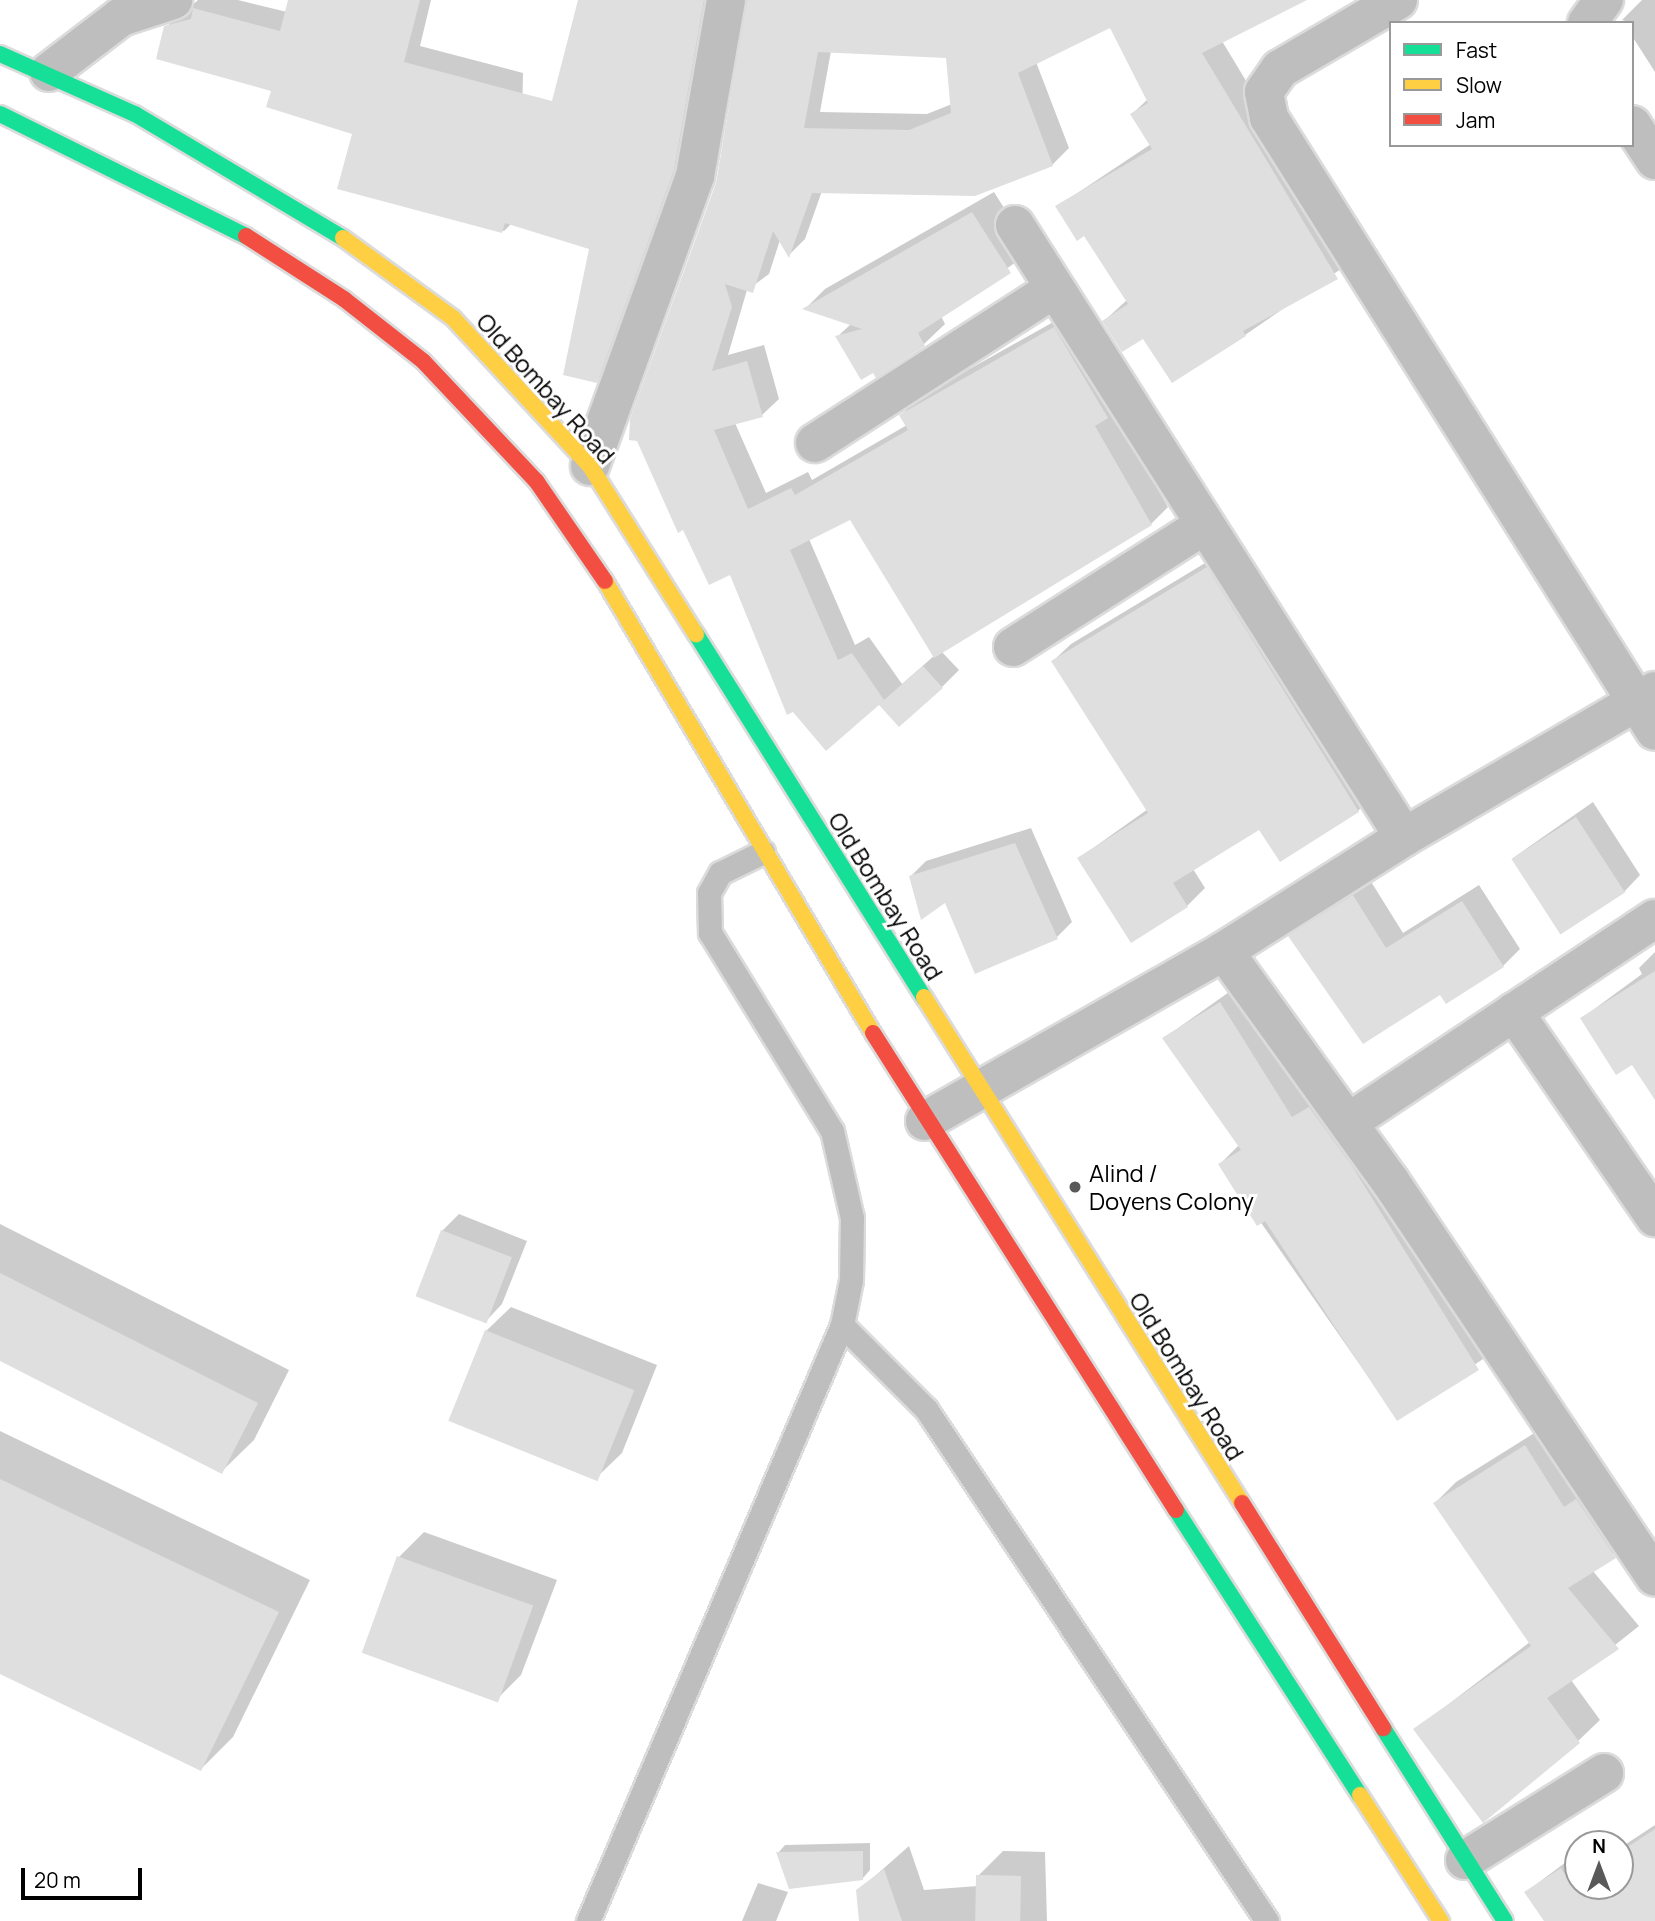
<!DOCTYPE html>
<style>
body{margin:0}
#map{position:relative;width:1655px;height:1921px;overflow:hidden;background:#fff;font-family:Manrope,sans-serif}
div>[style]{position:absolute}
.shadow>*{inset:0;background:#0003}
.building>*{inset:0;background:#dfdfdf;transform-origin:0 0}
.roads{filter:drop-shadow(2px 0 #dbdbdb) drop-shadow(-2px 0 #dbdbdb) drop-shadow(0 2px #dbdbdb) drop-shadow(0 -2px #dbdbdb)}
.lane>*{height:23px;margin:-11.5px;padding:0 11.5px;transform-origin:11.5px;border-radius:11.5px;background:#bebebe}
.street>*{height:38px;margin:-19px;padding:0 19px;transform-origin:19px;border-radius:19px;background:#bebebe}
.fast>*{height:16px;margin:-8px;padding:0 8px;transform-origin:8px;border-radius:8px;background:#16e098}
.slow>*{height:16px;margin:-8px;padding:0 8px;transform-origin:8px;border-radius:8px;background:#ffcf43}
.jam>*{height:16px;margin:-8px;padding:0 8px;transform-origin:8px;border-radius:8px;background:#f24e42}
.dots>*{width:19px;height:19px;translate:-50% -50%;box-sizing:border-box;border:4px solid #fff;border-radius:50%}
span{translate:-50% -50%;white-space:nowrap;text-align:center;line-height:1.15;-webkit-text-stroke:6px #fff;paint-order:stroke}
.street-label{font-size:24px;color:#000}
.poi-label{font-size:24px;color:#000}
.left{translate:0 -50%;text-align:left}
.legend{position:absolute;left:1389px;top:21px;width:245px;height:126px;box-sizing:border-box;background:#fff;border:2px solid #999;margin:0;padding:9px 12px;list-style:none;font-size:21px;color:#000}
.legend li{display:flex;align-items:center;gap:14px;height:35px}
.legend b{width:35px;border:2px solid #999}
.north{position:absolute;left:1564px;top:1830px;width:70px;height:70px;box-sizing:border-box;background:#fff;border:2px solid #999;border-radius:50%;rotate:0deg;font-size:19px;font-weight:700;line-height:28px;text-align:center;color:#000}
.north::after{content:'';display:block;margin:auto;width:24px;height:32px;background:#595959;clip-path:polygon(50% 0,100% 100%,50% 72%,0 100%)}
.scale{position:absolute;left:21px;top:1868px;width:121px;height:32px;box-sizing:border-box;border:4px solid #000;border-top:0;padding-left:9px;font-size:21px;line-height:24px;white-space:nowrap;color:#000;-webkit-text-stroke:5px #fff;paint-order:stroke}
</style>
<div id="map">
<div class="shadow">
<div style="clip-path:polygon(198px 0,238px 0,287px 12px,290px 0,431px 0,420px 46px,523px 73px,520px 215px,504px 231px,339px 188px,354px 132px,166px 27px)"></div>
<div style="clip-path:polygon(580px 0,717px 0,690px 152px,613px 364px,596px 381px)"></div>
<div style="clip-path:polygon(evenodd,747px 0,1294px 0,1222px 41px,1354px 260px,1245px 335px,1143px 336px,1104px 321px,1127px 300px,1085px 234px,1058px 206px,1151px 144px,1132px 114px,1148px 99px,1110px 26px,1036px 62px,1069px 148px,1052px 165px,822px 191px,805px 239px,789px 255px,780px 240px,769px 274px,747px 290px,728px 355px,764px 345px,779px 399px,762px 415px,735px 423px,766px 493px,808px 472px,812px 480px,907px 425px,901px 415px,918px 398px,1071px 312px,1113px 411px,1168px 507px,1151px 524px,941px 651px,959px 670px,942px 687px,880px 703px,684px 528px,718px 180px,747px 0,831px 51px,948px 57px,952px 104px,927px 114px,820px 112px,831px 51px,747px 0,851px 518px,935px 655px,902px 684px,869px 637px,855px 645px,809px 539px,851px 518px)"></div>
<div style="clip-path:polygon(1642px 0,1655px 0,1655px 72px,1632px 36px,1632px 23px,1622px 20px)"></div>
<div style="clip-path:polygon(994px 192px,1031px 251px,941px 316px,945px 324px,924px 344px,877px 375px,837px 337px,851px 324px,805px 309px,825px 289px)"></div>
<div style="clip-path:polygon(1225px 551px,1375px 793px,1358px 811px,1260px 827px,1193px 869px,1205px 888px,1187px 906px,1079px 858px,1148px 809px,1053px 661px,1071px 644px)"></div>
<div style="clip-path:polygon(1593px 802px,1640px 875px,1624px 892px,1513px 858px)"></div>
<div style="clip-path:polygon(1031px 828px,1072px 922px,1057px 937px,946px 901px,911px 876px,926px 861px)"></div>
<div style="clip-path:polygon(1370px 880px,1403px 933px,1479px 885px,1520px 949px,1503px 966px,1441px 992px,1290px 937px)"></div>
<div style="clip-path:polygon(1655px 952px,1655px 1095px,1633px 1062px,1582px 1018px,1642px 974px,1639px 968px)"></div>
<div style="clip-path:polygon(1239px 985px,1496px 1350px,1397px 1418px,1220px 1164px,1239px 1145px,1164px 1038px)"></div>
<div style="clip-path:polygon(459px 1214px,527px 1241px,502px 1304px,486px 1321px,442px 1231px)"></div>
<div style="clip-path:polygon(0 1224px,289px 1370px,254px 1440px,221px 1472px,0 1359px)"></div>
<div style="clip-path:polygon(511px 1307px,657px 1365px,622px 1453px,597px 1477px,486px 1331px)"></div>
<div style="clip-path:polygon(1547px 1425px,1636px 1535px,1592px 1570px,1639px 1626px,1571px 1680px,1600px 1720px,1578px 1741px,1416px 1729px,1530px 1642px,1435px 1503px,1456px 1482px)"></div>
<div style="clip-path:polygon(0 1431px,310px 1580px,233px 1737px,201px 1769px,0 1672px)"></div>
<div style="clip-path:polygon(424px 1532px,557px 1580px,521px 1675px,496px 1700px,399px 1557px)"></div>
<div style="clip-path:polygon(1655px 1825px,1655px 1921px,1547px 1921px,1526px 1892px,1578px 1853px,1578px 1886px,1620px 1886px,1620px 1848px)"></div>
<div style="clip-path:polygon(870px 1843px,870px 1870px,863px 1878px,778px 1853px,785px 1845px)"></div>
<div style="clip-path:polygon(909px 1846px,924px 1890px,978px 1886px,978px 1876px,1003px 1851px,1045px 1852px,1047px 1921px,861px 1921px,858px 1891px)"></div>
<div style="clip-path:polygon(758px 1883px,788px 1892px,776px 1921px,742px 1921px)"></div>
</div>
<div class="building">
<div style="clip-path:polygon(288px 0,420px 0,404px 62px,552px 101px,578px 0,704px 0,674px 170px,597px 383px,563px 375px,589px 249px,505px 223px,502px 233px,337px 189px,352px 134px,266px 107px,271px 91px,156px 59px,164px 26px,191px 19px,193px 8px,280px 31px)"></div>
<div style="clip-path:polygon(evenodd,747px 0,1307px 0,1202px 53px,1338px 279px,1243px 331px,1246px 336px,1172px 383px,1143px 339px,1122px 352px,1102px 321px,1128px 304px,1084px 236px,1077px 241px,1055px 206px,1152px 149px,1130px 114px,1148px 103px,1110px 28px,1018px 73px,1053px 166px,975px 196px,812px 193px,789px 258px,773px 231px,753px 293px,725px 284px,732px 307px,712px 371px,747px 361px,763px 417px,714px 430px,748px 509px,791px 488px,795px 495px,908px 430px,899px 415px,1054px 327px,1108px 418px,1095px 426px,1152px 525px,934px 658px,850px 520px,790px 550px,838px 660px,852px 653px,884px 700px,923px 666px,943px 688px,899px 727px,879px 705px,826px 751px,793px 712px,787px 715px,730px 575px,709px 585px,683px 530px,678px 533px,637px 441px,629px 440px,630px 419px,716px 183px,747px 0,818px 52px,946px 58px,951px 113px,909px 130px,804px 128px,818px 52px)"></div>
<div style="clip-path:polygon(972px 212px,1011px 273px,918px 333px,925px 346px,876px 378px,873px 373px,861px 380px,835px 336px,862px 329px,802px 309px)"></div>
<div style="clip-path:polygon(1207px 567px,1359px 812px,1280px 862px,1259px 830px,1173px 883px,1188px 907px,1131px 943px,1077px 858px,1148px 813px,1051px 661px)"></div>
<div style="left:1576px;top:817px;width:90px;height:77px;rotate:57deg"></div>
<div style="clip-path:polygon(1015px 843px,1058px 939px,975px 974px,945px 903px,921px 920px,909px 876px)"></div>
<div style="clip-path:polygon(1353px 895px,1386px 948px,1462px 901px,1504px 967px,1446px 1004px,1440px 995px,1363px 1044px,1288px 936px)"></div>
<div style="clip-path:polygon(1655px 971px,1655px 1100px,1632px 1065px,1616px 1075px,1580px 1018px)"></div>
<div style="clip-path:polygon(1220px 1002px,1292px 1117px,1309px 1107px,1352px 1166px,1479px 1370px,1397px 1421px,1265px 1221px,1257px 1226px,1218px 1164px,1241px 1150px,1162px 1038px)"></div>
<div style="left:441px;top:1230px;width:76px;height:71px;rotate:21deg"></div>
<div style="clip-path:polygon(0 1273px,258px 1403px,222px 1474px,0 1361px)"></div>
<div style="left:485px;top:1330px;width:161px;height:98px;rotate:22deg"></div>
<div style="clip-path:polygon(1525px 1445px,1564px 1507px,1576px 1499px,1616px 1558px,1568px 1588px,1619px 1649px,1547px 1698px,1580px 1743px,1483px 1823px,1413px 1729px,1531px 1646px,1433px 1503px)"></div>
<div style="clip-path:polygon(0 1479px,279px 1612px,201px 1771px,0 1674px)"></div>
<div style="left:397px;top:1556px;width:145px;height:103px;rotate:20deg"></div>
<div style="clip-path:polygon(1655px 1829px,1655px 1921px,1544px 1921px,1524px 1892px,1561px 1868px,1572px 1886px,1620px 1886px,1620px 1852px)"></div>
<div style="clip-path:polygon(863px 1851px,863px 1880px,789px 1889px,776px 1852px)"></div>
<div style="clip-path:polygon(884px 1869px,902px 1921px,859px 1921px,856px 1890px)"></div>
<div style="left:976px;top:1875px;width:45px;height:46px;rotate:1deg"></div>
</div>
<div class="roads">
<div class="lane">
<div style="left:842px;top:1325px;width:119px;rotate:45deg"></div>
<div style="left:926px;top:1409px;width:615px;rotate:56.34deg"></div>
<div style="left:588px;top:1921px;width:648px;rotate:-66.92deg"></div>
<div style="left:842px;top:1325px;width:46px;rotate:-78.7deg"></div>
<div style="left:851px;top:1280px;width:62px;rotate:-89.1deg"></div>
<div style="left:852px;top:1218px;width:89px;rotate:-102.9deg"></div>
<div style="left:832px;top:1131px;width:233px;rotate:-121.6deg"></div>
<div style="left:710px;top:933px;width:40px;rotate:-91.4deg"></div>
<div style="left:709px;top:893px;width:23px;rotate:-61deg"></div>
<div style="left:720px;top:873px;width:48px;rotate:-26deg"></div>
</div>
<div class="street">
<div style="left:1398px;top:0;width:137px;rotate:149.7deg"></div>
<div style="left:1280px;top:69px;width:28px;rotate:125deg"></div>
<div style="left:1264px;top:92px;width:26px;rotate:79deg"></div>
<div style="left:1269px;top:118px;width:724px;rotate:57.8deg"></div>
<div style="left:1587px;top:23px;width:29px;rotate:-54deg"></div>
<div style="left:49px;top:72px;width:91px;rotate:-37.4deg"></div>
<div style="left:121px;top:17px;width:55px;rotate:-18.1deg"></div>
<div style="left:1632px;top:125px;width:42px;rotate:56.7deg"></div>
<div style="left:1015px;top:225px;width:725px;rotate:57.56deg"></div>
<div style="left:815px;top:443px;width:284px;rotate:-32.8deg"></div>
<div style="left:590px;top:466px;width:308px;rotate:-70.1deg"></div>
<div style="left:695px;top:176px;width:179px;rotate:-80deg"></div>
<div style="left:1013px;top:647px;width:225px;rotate:-32.5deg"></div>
<div style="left:1224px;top:951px;width:284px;rotate:54.2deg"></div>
<div style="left:1390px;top:1181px;width:476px;rotate:56.2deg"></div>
<div style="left:1514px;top:1012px;width:249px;rotate:55.5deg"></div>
<div style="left:925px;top:1121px;width:344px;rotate:-29.6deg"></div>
<div style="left:1224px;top:951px;width:213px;rotate:-32.3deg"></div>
<div style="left:1404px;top:837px;width:290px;rotate:-30.2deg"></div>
<div style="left:1349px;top:1122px;width:367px;rotate:-33.6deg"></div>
<div style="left:1465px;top:1860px;width:164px;rotate:-32deg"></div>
</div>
<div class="fast">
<div style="left:0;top:54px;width:148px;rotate:24deg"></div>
<div style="left:135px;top:114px;width:242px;rotate:30.8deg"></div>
<div style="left:0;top:114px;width:275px;rotate:26.4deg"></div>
<div style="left:696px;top:634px;width:429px;rotate:57.9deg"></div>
<div style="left:1176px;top:1510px;width:339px;rotate:57.2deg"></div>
<div style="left:1383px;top:1728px;width:228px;rotate:57.7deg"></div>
</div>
<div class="slow">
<div style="left:343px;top:238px;width:136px;rotate:36deg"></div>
<div style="left:453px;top:318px;width:202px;rotate:47.2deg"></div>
<div style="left:590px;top:466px;width:199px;rotate:57.8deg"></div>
<div style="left:605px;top:581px;width:525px;rotate:59.34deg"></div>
<div style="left:924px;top:997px;width:598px;rotate:57.85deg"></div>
<div style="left:1360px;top:1795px;width:150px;rotate:57.3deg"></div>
</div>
<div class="jam">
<div style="left:246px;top:236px;width:117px;rotate:32.7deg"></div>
<div style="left:344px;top:299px;width:100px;rotate:38.1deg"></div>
<div style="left:423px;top:361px;width:166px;rotate:46.7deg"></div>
<div style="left:537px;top:482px;width:120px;rotate:55.5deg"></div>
<div style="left:873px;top:1033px;width:565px;rotate:57.58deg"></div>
<div style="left:1242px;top:1503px;width:266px;rotate:57.9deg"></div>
</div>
</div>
<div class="dots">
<div style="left:1075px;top:1187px;background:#595959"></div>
</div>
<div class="street-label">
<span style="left:546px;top:388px;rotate:48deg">Old Bombay Road</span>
<span style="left:886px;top:896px;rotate:58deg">Old Bombay Road</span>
<span style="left:1187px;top:1376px;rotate:58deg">Old Bombay Road</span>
</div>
<div class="poi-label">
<span class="left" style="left:1089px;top:1187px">Alind /<br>Doyens Colony</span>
</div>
<ul class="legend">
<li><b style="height:9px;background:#16e098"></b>Fast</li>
<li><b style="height:9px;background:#ffcf43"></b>Slow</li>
<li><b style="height:9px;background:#f24e42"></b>Jam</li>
</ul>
<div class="north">N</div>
<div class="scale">20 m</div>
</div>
